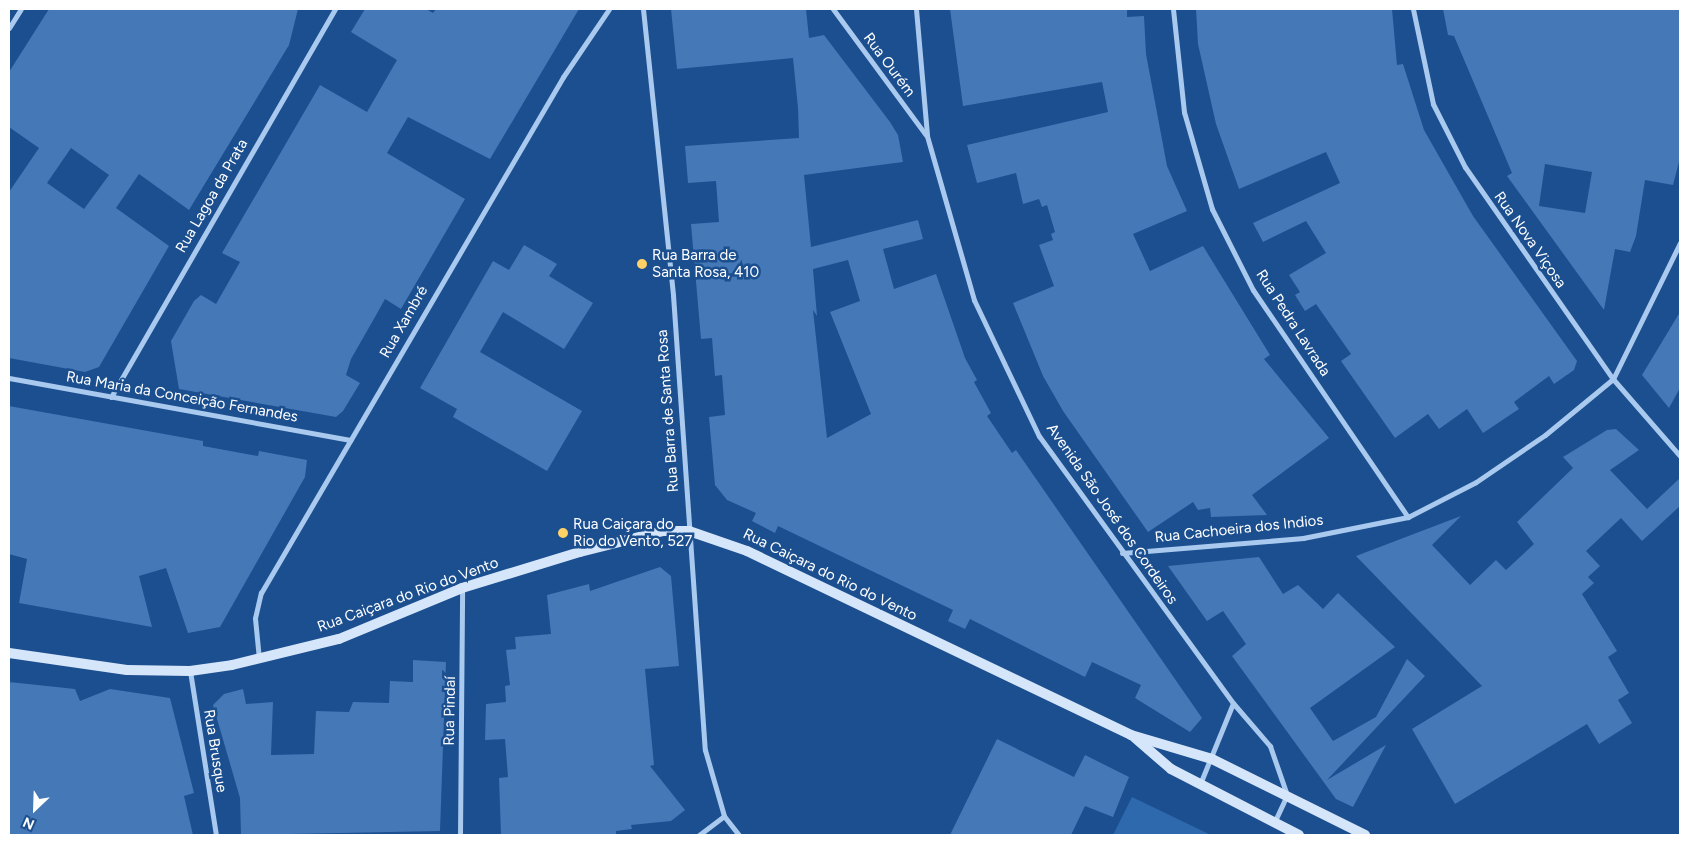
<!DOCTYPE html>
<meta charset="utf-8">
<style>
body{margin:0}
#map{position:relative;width:1689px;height:844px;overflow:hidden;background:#1b4f8f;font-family:Figtree,sans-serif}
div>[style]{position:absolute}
.green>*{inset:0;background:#2e69ad}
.building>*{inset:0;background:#4478b7}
.street>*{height:5px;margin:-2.5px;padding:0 2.5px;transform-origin:2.5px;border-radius:2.5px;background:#a9c9ee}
.secondary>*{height:10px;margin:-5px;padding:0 5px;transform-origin:5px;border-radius:5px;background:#d6e6fa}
.dots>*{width:14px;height:14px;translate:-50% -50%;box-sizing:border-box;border:2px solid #1b4f8f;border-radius:50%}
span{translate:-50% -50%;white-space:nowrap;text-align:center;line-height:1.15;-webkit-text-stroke:5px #1b4f8f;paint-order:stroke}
.street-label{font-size:15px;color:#fff}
.poi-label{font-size:15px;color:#fff}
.left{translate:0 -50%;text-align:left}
.frame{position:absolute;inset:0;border:10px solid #fff;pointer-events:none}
.north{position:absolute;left:10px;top:784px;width:50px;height:50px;-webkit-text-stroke:4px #1b4f8f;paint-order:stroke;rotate:204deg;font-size:14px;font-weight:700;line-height:20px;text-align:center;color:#fff}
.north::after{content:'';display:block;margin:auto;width:18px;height:22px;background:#fff;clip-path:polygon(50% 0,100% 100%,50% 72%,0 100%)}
</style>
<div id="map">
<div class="green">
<div style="clip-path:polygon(1132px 797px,1211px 835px,1113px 835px)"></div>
</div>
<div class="building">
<div style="clip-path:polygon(evenodd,49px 9px,298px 9px,289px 45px,189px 210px,139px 174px,116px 208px,169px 246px,99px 367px,85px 372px,9px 358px,9px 192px,39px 148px,9px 127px,9px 72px,49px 9px,71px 148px,109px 175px,84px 209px,47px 183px,71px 148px)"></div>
<div style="clip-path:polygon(365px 9px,426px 9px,433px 13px,436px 9px,579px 9px,490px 159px,408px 117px,387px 153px,465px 199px,401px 309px,385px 299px,375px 317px,351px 359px,346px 375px,360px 383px,343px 411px,336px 417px,179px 389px,171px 341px,194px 301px,201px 295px,216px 304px,240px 262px,222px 253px,320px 85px,367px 112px,397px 60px,351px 32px)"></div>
<div style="clip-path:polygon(evenodd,671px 9px,806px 9px,809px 38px,824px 35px,890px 122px,898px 135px,903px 162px,804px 175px,811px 247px,918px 220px,923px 239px,883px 249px,894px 289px,936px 274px,965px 358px,977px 380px,974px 382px,991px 413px,987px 416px,1012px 453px,1016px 450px,1202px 718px,1190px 732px,1135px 698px,1141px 685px,1092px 662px,1085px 677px,970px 619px,965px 629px,948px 621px,953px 610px,778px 526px,775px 533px,752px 521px,756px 513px,727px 500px,715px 485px,709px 417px,725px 415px,722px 375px,715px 376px,712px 338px,701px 339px,691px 224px,719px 222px,716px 181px,688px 183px,685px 146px,799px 138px,798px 108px,793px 58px,677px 69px,671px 9px,848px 260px,860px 301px,830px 312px,871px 414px,827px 438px,813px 310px,817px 316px,813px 269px,848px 260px)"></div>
<div style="clip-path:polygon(950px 9px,1127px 9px,1127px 17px,1144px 16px,1146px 54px,1167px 166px,1187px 211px,1133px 234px,1150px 271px,1203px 246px,1270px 355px,1264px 359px,1329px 438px,1252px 495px,1267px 515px,1211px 517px,1210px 508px,1198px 510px,1193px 502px,1148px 532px,1063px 411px,1043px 376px,1013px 303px,1054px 286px,1039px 245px,1053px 240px,1051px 234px,1055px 232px,1047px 205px,1042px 207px,1039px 199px,1023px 204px,1016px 173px,977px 183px,967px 145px,1108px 112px,1102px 82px,963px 106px)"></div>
<div style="clip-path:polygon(1196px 9px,1392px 9px,1397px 65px,1403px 64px,1424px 130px,1473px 216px,1577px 361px,1574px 370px,1554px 384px,1549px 376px,1514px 402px,1519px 409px,1483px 433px,1467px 409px,1439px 429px,1428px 414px,1395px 438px,1341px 361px,1351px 354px,1316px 304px,1305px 311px,1295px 295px,1300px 292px,1289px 275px,1326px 253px,1306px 221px,1263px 242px,1253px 223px,1340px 183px,1326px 152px,1239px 189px,1216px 124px,1198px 44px)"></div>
<div style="clip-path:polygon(evenodd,1443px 9px,1680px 9px,1680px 158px,1673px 185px,1645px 180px,1636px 236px,1630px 252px,1615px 249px,1604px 310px,1507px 176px,1512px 173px,1454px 36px,1448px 35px,1443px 9px,1545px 164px,1592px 172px,1585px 213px,1539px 206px,1545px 164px)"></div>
<div style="clip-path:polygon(524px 245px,557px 264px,549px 276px,593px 303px,564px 349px,503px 312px,480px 352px,582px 411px,547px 471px,453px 417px,457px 409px,420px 388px,493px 261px,509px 270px)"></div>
<div style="clip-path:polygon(1680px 312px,1680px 388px,1669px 408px,1642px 375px)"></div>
<div style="clip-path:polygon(9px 406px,203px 441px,203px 446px,258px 456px,259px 451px,307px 460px,305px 477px,220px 627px,188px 633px,166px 568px,139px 576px,152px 627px,19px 603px,27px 559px,9px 554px)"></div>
<div style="clip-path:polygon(1616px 429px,1639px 450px,1610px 470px,1647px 509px,1680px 478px,1680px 506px,1642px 541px,1621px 518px,1586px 551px,1600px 566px,1588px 577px,1594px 583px,1582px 594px,1617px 651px,1608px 657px,1629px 693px,1618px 700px,1632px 723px,1599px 744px,1587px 724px,1455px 804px,1412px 729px,1482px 686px,1356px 556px,1461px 516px,1432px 545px,1470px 585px,1496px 560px,1506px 570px,1534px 544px,1517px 522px,1573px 468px,1563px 457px,1607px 430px)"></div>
<div style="clip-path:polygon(1259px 557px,1283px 594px,1298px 585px,1323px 609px,1338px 593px,1395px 647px,1310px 708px,1333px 741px,1376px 717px,1407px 659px,1425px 676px,1327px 780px,1386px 745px,1353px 807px,1336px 799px,1232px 656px,1246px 644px,1223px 611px,1207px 621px,1168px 566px)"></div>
<div style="clip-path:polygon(660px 567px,671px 576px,679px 666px,645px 669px,654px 765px,650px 766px,685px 810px,671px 821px,631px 825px,632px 829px,616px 831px,616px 835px,501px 835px,499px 778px,508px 777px,505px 739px,485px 740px,486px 704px,506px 702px,505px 686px,510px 685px,506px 650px,516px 649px,515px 637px,551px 634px,547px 595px,589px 584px,590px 591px)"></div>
<div style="clip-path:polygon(413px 660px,446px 662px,440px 831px,241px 835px,240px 798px,213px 705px,224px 694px,243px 689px,246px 704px,273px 702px,271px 755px,314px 754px,316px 711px,349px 712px,353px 702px,389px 703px,390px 681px,413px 682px)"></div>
<div style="clip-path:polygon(9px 682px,75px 689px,80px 701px,110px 689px,170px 698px,194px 793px,184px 796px,193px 835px,9px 835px)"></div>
<div style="clip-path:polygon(997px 739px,1074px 777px,1085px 755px,1129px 777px,1113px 817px,1085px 806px,1071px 835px,950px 835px)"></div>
</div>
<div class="street">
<div style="left:643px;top:9px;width:288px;rotate:84deg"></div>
<div style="left:673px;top:295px;width:456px;rotate:86deg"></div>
<div style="left:705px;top:750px;width:69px;rotate:73.9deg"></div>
<div style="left:724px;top:816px;width:24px;rotate:52deg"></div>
<div style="left:833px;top:9px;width:157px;rotate:53.6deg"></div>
<div style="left:916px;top:9px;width:127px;rotate:85deg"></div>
<div style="left:927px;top:136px;width:171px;rotate:74deg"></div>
<div style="left:974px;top:300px;width:151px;rotate:64.5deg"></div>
<div style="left:1039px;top:436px;width:330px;rotate:54deg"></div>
<div style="left:1233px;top:703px;width:57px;rotate:49.3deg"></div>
<div style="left:1270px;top:746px;width:52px;rotate:70.9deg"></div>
<div style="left:1287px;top:795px;width:31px;rotate:115deg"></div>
<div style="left:1173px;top:9px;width:104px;rotate:83.9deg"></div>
<div style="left:1184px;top:112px;width:101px;rotate:73.9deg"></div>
<div style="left:1212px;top:209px;width:91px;rotate:63.2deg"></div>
<div style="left:1253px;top:290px;width:275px;rotate:55.7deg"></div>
<div style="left:1413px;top:9px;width:97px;rotate:78.1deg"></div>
<div style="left:1433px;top:104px;width:71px;rotate:63.1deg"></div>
<div style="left:1465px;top:167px;width:259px;rotate:55.1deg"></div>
<div style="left:1613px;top:379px;width:102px;rotate:49deg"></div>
<div style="left:9px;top:28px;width:22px;rotate:-58deg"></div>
<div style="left:9px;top:378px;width:347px;rotate:10.3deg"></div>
<div style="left:111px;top:397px;width:448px;rotate:-60deg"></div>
<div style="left:1122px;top:553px;width:182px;rotate:-4.7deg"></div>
<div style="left:1303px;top:538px;width:107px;rotate:-11.3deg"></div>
<div style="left:1408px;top:517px;width:76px;rotate:-27.2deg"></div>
<div style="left:1476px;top:482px;width:83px;rotate:-34.3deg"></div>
<div style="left:1545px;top:435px;width:88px;rotate:-39.5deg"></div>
<div style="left:1613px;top:379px;width:152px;rotate:-63.8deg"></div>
<div style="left:259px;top:659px;width:41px;rotate:-95.6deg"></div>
<div style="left:255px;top:618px;width:26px;rotate:-77deg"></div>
<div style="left:261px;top:593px;width:598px;rotate:-59.66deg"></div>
<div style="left:563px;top:77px;width:82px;rotate:-55.9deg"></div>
<div style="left:190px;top:671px;width:166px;rotate:81deg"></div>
<div style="left:1200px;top:784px;width:87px;rotate:-67.8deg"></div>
<div style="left:460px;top:835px;width:247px;rotate:-89.5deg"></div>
<div style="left:699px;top:835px;width:31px;rotate:-37deg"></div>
</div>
<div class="secondary">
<div style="left:9px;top:653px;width:119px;rotate:8.2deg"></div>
<div style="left:127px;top:670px;width:63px;rotate:0.9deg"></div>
<div style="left:190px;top:671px;width:42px;rotate:-8.1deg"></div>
<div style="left:232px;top:665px;width:110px;rotate:-13.7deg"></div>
<div style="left:339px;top:639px;width:133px;rotate:-22.5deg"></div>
<div style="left:462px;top:588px;width:123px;rotate:-17deg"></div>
<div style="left:580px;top:552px;width:86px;rotate:-14.2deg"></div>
<div style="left:663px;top:531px;width:26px"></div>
<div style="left:689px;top:531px;width:61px;rotate:19deg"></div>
<div style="left:747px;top:551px;width:426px;rotate:25.6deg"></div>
<div style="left:1131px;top:735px;width:84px;rotate:16.5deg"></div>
<div style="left:1212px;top:759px;width:171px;rotate:26.4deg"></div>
<div style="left:1134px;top:737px;width:49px;rotate:40.9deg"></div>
<div style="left:1171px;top:769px;width:144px;rotate:27.3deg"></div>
</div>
<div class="dots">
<div style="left:642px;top:264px;background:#ffd166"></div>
<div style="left:563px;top:533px;background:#ffd166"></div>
</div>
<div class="street-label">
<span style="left:889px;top:65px;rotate:53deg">Rua Ourém</span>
<span style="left:212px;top:196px;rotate:-60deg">Rua Lagoa da Prata</span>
<span style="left:1530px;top:240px;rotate:55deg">Rua Nova Viçosa</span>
<span style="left:404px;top:322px;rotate:-60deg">Rua Xambré</span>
<span style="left:1293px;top:323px;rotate:57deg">Rua Pedra Lavrada</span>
<span style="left:182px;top:397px;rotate:10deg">Rua Maria da Conceição Fernandes</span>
<span style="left:668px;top:411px;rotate:-94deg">Rua Barra de Santa Rosa</span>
<span style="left:1112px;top:514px;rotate:55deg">Avenida São José dos Cordeiros</span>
<span style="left:1239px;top:529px;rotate:-6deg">Rua Cachoeira dos Indios</span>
<span style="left:830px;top:575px;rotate:26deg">Rua Caiçara do Rio do Vento</span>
<span style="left:408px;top:595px;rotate:-20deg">Rua Caiçara do Rio do Vento</span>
<span style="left:450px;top:711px;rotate:-89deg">Rua Pindaí</span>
<span style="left:215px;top:751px;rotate:81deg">Rua Brusque</span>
</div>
<div class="poi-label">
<span class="left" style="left:652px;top:264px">Rua Barra de<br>Santa Rosa, 410</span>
<span class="left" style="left:573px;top:533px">Rua Caiçara do<br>Rio do Vento, 527</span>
</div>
<div class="frame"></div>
<div class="north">N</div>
</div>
